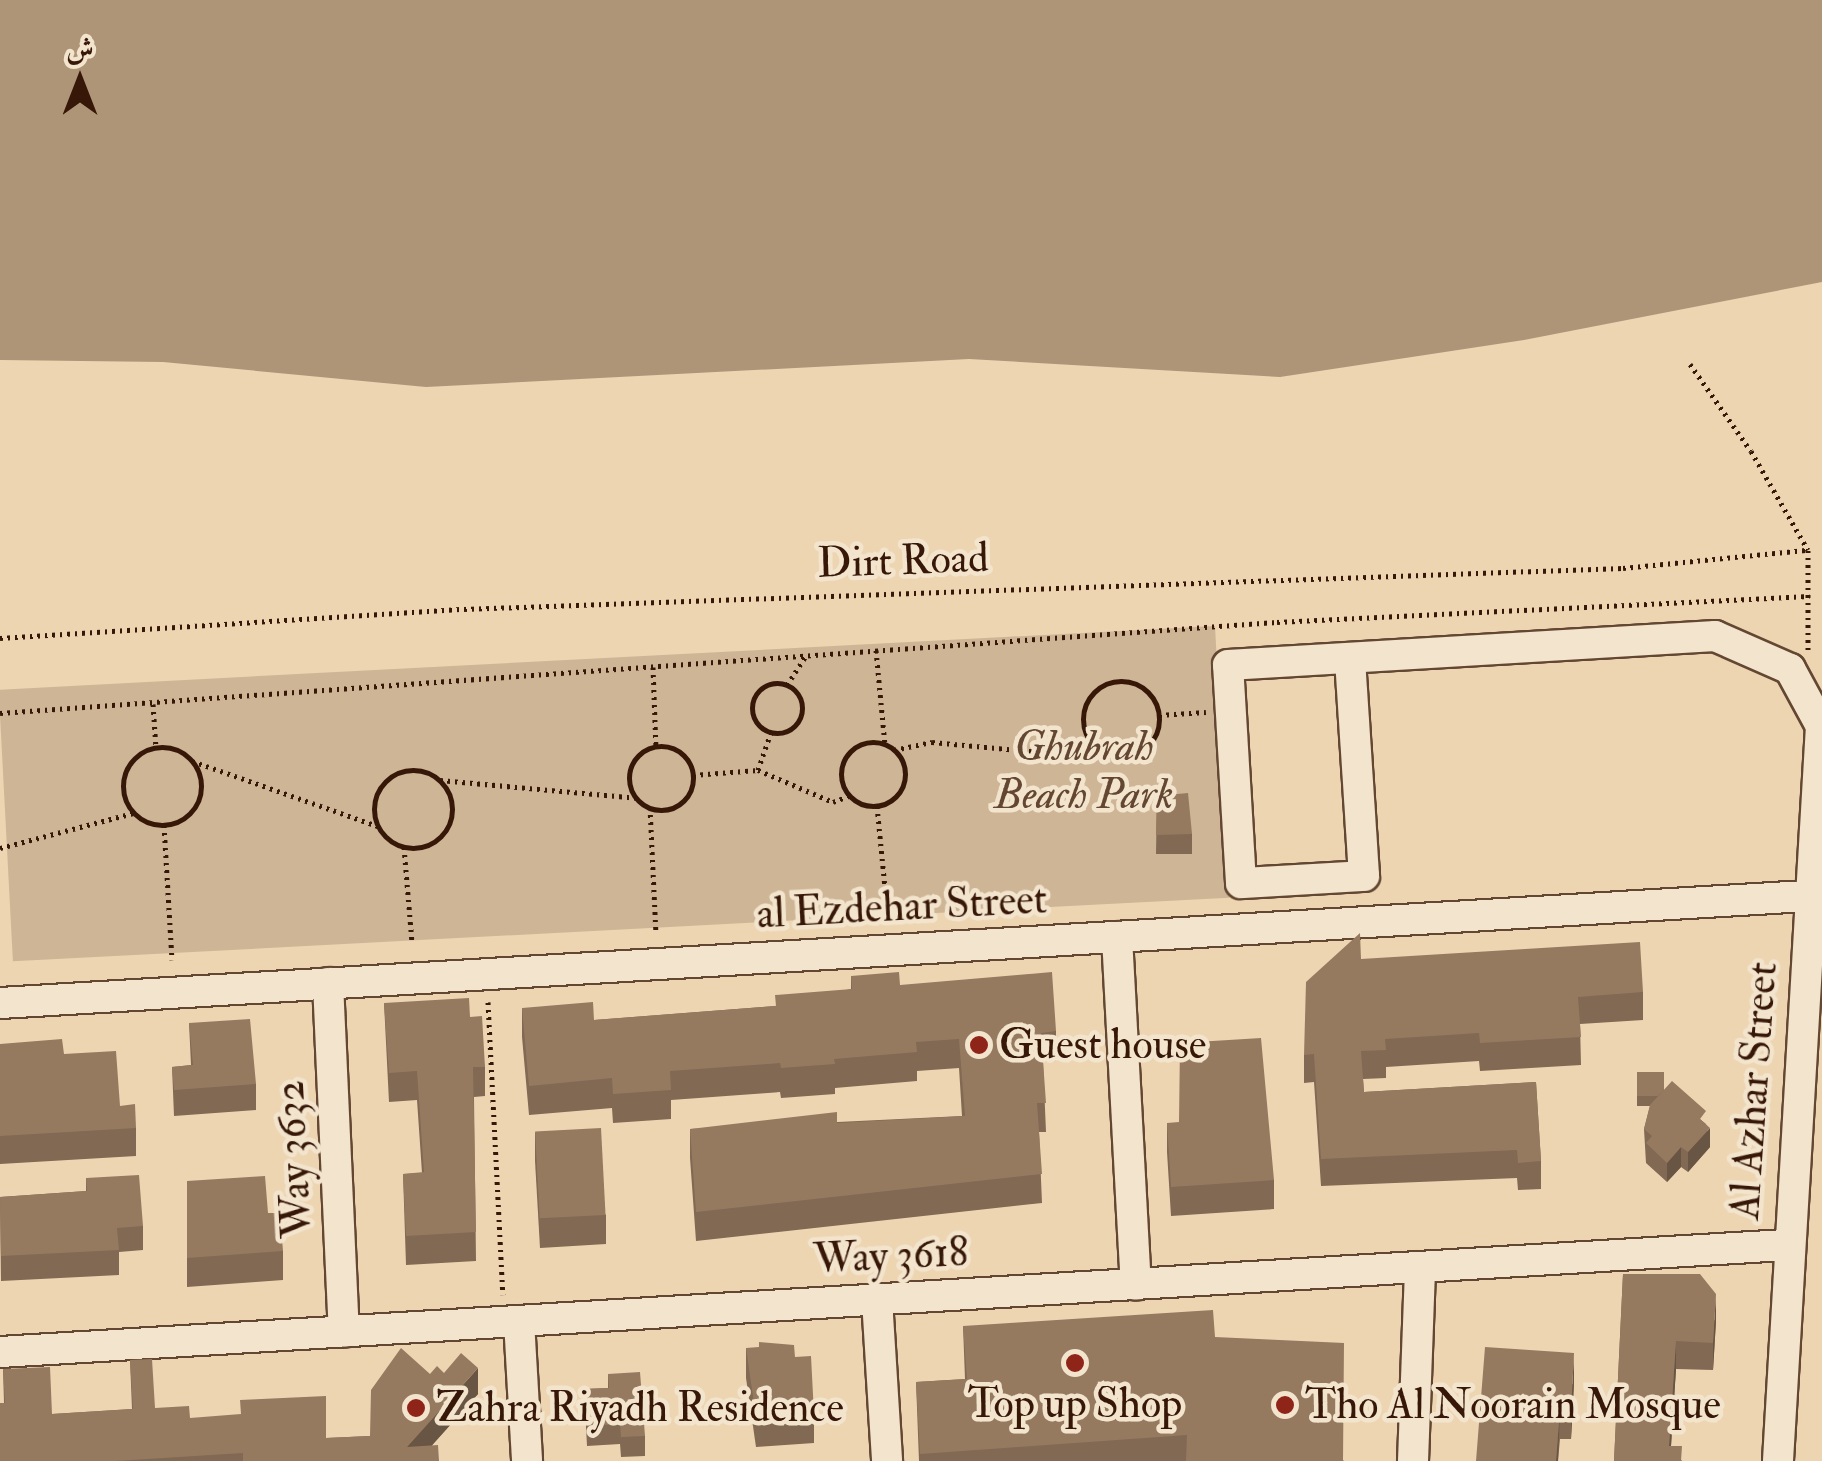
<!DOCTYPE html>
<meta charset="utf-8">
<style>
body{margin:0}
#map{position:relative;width:1822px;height:1461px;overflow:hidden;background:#edd5b2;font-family:"IM FELL Double Pica",Amiri,serif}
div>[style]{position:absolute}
.green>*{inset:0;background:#ceb595;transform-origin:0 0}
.water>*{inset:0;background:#af9578}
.path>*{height:5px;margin-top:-2.5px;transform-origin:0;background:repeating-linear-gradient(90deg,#371808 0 2.5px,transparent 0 7.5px)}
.path>.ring{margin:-2.5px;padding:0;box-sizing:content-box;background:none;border:5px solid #371808;border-radius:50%}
.roads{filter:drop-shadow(2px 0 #644732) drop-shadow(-2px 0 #644732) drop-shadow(0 2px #644732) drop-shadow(0 -2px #644732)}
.street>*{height:30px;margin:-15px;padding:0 15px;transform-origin:15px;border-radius:15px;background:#f3e4cd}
.wall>*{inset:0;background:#816953}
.shaded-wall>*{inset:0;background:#695543}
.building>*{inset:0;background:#967a60;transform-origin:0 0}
.dots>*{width:28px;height:28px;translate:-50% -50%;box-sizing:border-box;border:5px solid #f3e4cd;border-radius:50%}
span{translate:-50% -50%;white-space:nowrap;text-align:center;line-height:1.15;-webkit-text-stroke:9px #f3e4cd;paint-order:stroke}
.street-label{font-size:42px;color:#371808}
.park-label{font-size:42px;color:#644732;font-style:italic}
.poi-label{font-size:42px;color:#371808}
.left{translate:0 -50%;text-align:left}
.north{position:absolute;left:30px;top:30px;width:100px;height:100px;-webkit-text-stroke:8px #f3e4cd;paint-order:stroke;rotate:0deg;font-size:28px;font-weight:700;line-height:40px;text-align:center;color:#371808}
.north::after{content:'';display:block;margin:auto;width:35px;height:45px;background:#371808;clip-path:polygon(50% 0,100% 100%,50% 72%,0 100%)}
</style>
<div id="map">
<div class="green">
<div style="left:1215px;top:626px;width:272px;height:1218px;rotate:87deg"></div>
</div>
<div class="water">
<div style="clip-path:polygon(0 0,1822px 0,1822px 282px,1524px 340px,1280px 377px,969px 359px,426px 387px,163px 362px,0 360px)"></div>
</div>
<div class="path">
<div style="left:1690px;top:364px;width:106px;rotate:55deg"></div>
<div style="left:1751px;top:451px;width:114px;rotate:60.1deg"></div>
<div style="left:1808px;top:550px;width:101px;rotate:90deg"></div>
<div style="left:0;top:638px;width:465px;rotate:-3.6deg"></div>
<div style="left:464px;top:609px;width:1160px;rotate:-2.03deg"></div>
<div style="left:1623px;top:568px;width:186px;rotate:-5.6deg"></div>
<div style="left:876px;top:650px;width:95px;rotate:84.6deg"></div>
<div style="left:653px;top:667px;width:80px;rotate:87.9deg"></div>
<div class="ring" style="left:1083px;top:681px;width:71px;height:71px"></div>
<div class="ring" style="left:752px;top:683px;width:45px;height:45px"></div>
<div style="left:787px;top:685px;width:35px;rotate:-57deg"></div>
<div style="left:153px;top:704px;width:44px;rotate:86.1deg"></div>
<div style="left:0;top:713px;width:1280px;rotate:-4.08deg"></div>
<div style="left:1277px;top:622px;width:533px;rotate:-2.8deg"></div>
<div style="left:1159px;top:715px;width:47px;rotate:-3.7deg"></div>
<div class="ring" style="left:841px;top:742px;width:59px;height:59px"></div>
<div class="ring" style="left:629px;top:746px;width:59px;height:59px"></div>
<div class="ring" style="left:123px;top:747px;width:73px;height:73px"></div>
<div style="left:894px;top:750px;width:39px;rotate:-12deg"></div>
<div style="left:932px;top:742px;width:151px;rotate:5.3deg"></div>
<div style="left:1082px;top:756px;width:16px;rotate:-45deg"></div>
<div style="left:192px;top:761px;width:197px;rotate:19.3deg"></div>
<div style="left:758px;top:770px;width:39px;rotate:-71deg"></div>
<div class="ring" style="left:374px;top:770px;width:73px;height:73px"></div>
<div style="left:693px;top:775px;width:65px;rotate:-4.4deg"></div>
<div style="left:758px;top:770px;width:82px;rotate:23.1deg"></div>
<div style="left:833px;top:802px;width:17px;rotate:-21deg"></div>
<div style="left:440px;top:780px;width:197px;rotate:5.2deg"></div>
<div style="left:877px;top:806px;width:114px;rotate:84.4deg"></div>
<div style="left:650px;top:807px;width:126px;rotate:87.3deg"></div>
<div style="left:164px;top:825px;width:135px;rotate:86.6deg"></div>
<div style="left:404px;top:847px;width:95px;rotate:85.2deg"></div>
<div style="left:0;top:848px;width:138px;rotate:-14.7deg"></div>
<div style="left:488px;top:1002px;width:293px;rotate:87.1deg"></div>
</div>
<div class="roads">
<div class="street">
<div style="left:1350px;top:659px;width:217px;rotate:86.3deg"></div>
<div style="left:1364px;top:876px;width:123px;rotate:176.7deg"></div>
<div style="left:1241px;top:883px;width:218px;rotate:-93.4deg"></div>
<div style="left:1228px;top:665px;width:488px;rotate:-3.4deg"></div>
<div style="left:1715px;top:636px;width:82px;rotate:23.7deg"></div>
<div style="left:1790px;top:669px;width:65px;rotate:61.5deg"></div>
<div style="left:1821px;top:726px;width:736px;rotate:93.35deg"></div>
<div style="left:1117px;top:937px;width:348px;rotate:86.9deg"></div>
<div style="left:328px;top:983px;width:349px;rotate:87.4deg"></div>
<div style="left:0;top:1003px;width:1812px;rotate:-3.39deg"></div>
<div style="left:877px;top:1300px;width:161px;rotate:86.4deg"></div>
<div style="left:519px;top:1321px;width:140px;rotate:86.7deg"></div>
<div style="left:0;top:1352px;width:1790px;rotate:-3.43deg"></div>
<div style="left:1413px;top:1461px;width:194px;rotate:-87.9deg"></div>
</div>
</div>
<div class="wall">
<div style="clip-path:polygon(1157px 796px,1192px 834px,1192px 854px,1156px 854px)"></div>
<div style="clip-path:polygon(1361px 959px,1643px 992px,1643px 1020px,1580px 1024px,1581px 1065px,1480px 1071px,1479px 1061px,1386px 1067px,1386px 1078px,1363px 1079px,1364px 1092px,1536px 1082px,1541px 1161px,1541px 1189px,1518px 1190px,1517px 1178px,1321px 1186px,1314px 1082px,1304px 1083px,1304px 1055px)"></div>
<div style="clip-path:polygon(851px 976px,900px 985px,1056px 1031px,1056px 1061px,1043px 1062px,1046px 1132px,1039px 1132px,1042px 1203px,696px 1241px,690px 1158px,690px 1129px,962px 1116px,959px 1068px,917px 1071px,917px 1081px,835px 1088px,835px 1094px,781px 1098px,780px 1092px,671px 1100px,671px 1119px,613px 1123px,612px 1108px,529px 1115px,522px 1037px,522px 1008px,594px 1020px,775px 1006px,851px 989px)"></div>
<div style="clip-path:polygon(384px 1003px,470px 1017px,485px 1067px,485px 1096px,474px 1097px,476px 1261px,406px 1265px,403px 1174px,422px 1173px,417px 1100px,389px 1102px)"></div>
<div style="clip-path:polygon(189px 1023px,256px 1084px,256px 1110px,174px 1116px,172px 1067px,191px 1065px)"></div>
<div style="clip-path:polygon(0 1044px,64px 1054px,120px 1106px,136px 1128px,136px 1156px,0 1164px)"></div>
<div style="clip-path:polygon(1637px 1072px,1664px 1090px,1706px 1124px,1710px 1147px,1688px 1172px,1681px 1167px,1667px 1182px,1646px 1163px,1644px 1129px,1650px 1106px,1637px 1106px)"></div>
<div style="clip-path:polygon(1167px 1123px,1274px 1180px,1274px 1209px,1171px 1216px,1167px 1152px)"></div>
<div style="clip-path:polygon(535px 1132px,606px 1215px,606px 1244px,540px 1248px,535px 1161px)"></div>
<div style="clip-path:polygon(86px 1178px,143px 1226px,143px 1250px,119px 1252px,119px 1275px,1px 1281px,0 1197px,86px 1191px)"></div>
<div style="clip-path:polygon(187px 1181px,283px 1251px,283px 1280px,187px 1287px)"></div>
<div style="clip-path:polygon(1623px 1274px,1716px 1321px,1713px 1370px,1676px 1369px,1671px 1446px,1682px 1461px,1614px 1461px)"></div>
<div style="clip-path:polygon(963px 1326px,1215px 1337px,1344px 1461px,919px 1461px,916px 1382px,965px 1379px)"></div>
<div style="clip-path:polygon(746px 1348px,795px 1357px,814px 1414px,814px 1443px,756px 1447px,746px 1378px)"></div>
<div style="clip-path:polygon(130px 1360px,155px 1408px,190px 1418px,326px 1438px,370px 1436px,430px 1374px,444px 1373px,478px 1394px,432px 1445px,439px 1461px,0 1461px,4px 1403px,3px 1369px,52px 1414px,132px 1409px)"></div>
<div style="clip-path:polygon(608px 1374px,645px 1436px,645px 1456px,621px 1457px,620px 1444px,587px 1446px,584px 1389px,608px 1388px)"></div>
<div style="clip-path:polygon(1574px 1383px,1571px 1439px,1560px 1439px,1558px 1461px,1476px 1461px)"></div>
</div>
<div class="shaded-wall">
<div style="clip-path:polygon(1710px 1128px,1710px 1147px,1688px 1172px,1688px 1152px)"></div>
<div style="clip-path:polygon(1681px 1147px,1681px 1167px,1667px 1182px,1667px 1163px)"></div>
<div style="clip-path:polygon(1716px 1294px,1716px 1321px,1713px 1370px,1713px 1343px)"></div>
<div style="clip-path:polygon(1676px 1341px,1676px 1369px,1670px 1461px,1669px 1446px)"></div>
<div style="clip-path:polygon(1574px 1353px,1574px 1383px,1571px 1439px,1571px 1410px)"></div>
<div style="clip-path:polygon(478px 1368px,478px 1394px,418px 1461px,407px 1447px)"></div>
<div style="clip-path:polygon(1560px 1409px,1558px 1461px,1556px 1461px)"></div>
</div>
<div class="building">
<div style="clip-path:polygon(1188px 793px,1192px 834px,1156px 835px,1157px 796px)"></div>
<div style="clip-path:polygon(1360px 933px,1361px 959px,1640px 942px,1643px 992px,1578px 997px,1581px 1037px,1480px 1043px,1479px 1033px,1385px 1039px,1386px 1050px,1361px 1051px,1364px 1092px,1536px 1082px,1541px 1161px,1518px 1163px,1517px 1150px,1321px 1159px,1314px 1054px,1304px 1055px,1306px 982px)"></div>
<div style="clip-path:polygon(899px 972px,900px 985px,1052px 972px,1056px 1031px,1041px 1033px,1046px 1103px,1037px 1103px,1042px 1174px,696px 1212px,690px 1129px,837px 1112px,837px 1123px,965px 1116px,959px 1039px,916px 1042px,917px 1052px,834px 1059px,835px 1064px,781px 1068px,780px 1063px,670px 1071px,671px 1090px,613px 1094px,612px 1078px,529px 1086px,522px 1008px,593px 1002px,594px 1020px,776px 1006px,775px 995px,852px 989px,851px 976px)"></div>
<div style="clip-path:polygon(469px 998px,470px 1017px,482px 1016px,485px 1067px,473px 1067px,476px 1232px,406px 1236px,403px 1174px,424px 1172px,417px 1071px,389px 1073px,384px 1003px)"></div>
<div style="clip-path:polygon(250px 1019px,256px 1084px,174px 1090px,172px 1067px,193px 1065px,189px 1023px)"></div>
<div style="clip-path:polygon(1261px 1038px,1274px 1180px,1171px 1187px,1167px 1123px,1179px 1122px,1180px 1043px)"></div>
<div style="clip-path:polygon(62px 1039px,64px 1054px,116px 1051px,120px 1106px,135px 1104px,136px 1128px,0 1136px,0 1044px)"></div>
<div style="clip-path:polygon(1637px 1072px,1664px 1072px,1664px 1090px,1658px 1096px,1637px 1096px)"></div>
<div style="clip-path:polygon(1672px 1081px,1706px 1111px,1700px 1119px,1710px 1128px,1688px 1152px,1681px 1147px,1667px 1163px,1646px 1143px,1652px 1136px,1644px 1129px,1650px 1105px)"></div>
<div style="left:601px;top:1128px;width:87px;height:66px;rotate:87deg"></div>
<div style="clip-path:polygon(139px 1175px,143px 1226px,117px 1228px,119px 1250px,1px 1256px,0 1197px,87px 1191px,86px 1178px)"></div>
<div style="clip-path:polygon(265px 1176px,268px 1213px,280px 1213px,283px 1251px,187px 1258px,187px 1181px)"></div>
<div style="clip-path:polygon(1623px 1274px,1700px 1274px,1716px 1294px,1713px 1343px,1676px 1341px,1669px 1446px,1682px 1446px,1681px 1461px,1614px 1461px)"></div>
<div style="clip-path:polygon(1213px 1310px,1215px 1337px,1344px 1343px,1343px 1461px,1186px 1461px,1187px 1435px,920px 1454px,916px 1382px,967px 1379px,963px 1326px)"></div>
<div style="clip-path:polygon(759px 1342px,794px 1345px,795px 1357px,811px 1356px,814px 1414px,756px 1417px,746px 1348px,759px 1347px)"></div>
<div style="clip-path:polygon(1485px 1347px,1574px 1353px,1571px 1410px,1560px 1409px,1556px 1461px,1476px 1461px)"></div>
<div style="clip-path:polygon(401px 1348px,430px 1374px,437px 1366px,444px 1373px,461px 1353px,478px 1368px,407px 1447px,438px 1445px,439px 1461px,243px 1461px,243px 1453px,115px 1461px,0 1461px,0 1403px,5px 1403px,3px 1369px,50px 1367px,52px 1414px,133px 1409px,130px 1360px,152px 1359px,155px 1408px,189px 1406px,190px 1418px,241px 1414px,240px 1400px,326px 1396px,326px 1438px,370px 1436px,371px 1390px)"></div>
<div style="clip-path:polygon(640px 1372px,645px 1436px,621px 1437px,620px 1424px,587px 1426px,584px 1389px,609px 1388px,608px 1374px)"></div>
</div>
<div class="dots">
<div style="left:979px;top:1045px;background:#8f2418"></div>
<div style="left:1075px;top:1363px;background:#8f2418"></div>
<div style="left:1285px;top:1405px;background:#8f2418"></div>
<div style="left:416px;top:1408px;background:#8f2418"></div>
</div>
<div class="street-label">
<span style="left:903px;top:561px;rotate:-2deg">Dirt Road</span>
<span style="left:902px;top:907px;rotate:-3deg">al Ezdehar Street</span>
<span style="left:1754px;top:1091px;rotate:-86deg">Al Azhar Street</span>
<span style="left:294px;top:1159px;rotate:-93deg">Way 3632</span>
<span style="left:891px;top:1256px;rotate:-3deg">Way 3618</span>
</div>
<div class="park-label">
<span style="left:1084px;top:771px">Ghubrah<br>Beach Park</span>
</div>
<div class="poi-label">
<span class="left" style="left:999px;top:1045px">Guest house</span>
<span style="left:1075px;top:1404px">Top up Shop</span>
<span class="left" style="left:1305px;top:1405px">Tho Al Noorain Mosque</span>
<span class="left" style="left:436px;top:1408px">Zahra Riyadh Residence</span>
</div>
<div class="north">ش</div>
</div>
